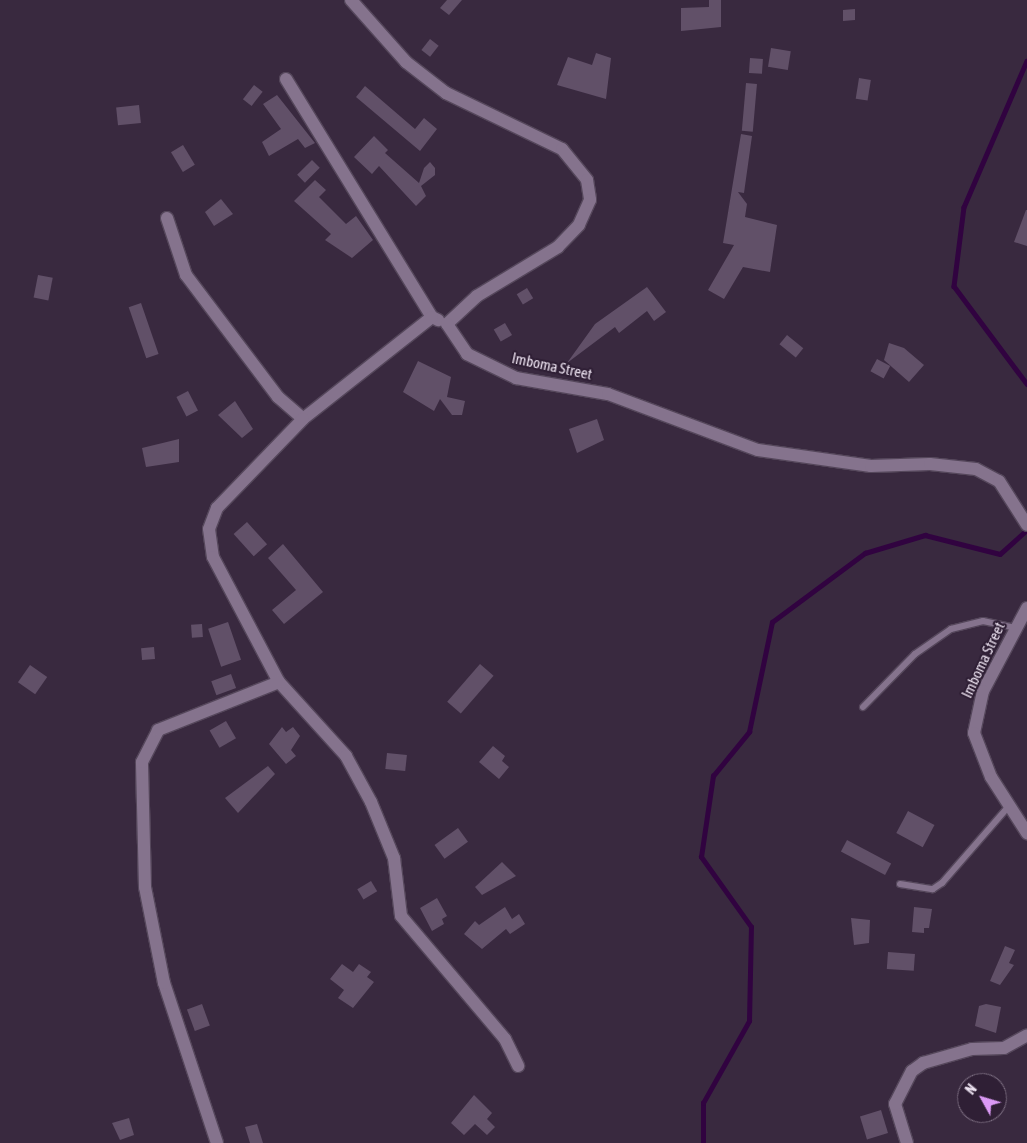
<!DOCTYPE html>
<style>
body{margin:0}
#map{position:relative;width:1027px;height:1143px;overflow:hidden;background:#39293f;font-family:"Asap Condensed",sans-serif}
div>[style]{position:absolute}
.stream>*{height:4.5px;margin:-2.25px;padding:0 2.25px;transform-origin:2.25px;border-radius:2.25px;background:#310340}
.building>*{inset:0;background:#615068;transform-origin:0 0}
.roads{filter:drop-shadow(1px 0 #55475b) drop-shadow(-1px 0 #55475b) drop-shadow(0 1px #55475b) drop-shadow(0 -1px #55475b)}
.service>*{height:6px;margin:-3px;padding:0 3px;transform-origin:3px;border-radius:3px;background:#85738d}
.minor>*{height:12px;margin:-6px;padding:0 6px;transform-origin:6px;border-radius:6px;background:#85738d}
span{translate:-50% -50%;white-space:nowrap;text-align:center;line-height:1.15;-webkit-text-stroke:4.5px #2f1f35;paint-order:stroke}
.street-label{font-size:15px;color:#ece2f0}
.north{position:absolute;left:957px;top:1073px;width:50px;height:50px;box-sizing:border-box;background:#2f1f35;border:1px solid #7b6d80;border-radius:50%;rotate:309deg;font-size:14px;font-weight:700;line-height:20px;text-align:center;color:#ece2f0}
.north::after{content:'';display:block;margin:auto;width:18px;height:22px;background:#db99f5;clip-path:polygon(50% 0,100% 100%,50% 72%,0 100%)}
</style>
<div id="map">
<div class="stream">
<div style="left:1027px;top:61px;width:159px;rotate:113.3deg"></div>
<div style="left:964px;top:207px;width:80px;rotate:97.2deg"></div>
<div style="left:954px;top:286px;width:122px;rotate:53.3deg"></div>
<div style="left:703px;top:1143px;width:40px;rotate:-90deg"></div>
<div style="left:703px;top:1103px;width:94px;rotate:-60.7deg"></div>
<div style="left:749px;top:1021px;width:94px;rotate:-88.8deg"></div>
<div style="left:751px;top:927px;width:86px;rotate:-125.5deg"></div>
<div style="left:701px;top:857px;width:82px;rotate:-81.6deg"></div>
<div style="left:713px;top:776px;width:57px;rotate:-50.7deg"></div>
<div style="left:749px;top:732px;width:112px;rotate:-78.2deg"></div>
<div style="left:772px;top:622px;width:116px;rotate:-36.6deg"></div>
<div style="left:865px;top:553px;width:63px;rotate:-16.7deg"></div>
<div style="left:925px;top:535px;width:77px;rotate:14.2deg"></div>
<div style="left:1000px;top:554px;width:36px;rotate:-42deg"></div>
</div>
<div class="building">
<div style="clip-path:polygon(447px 0,462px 0,449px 15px,440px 8px)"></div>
<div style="clip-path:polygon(709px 0,721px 0,721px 27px,681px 31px,681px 8px,709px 7px)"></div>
<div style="clip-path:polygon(855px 9px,855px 20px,843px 21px,843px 10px)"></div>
<div style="left:430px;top:39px;width:11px;height:14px;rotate:38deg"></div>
<div style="left:771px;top:48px;width:20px;height:19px;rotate:9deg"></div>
<div style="clip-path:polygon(596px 53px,611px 58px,606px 99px,557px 85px,568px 57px,592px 65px)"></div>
<div style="left:750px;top:58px;width:13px;height:15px;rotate:4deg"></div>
<div style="left:859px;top:78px;width:12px;height:21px;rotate:9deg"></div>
<div style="left:746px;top:83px;width:11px;height:48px;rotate:5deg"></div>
<div style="left:254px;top:85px;width:11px;height:18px;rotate:38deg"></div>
<div style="clip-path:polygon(365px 86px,415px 129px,424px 118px,437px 129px,420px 151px,356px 97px)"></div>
<div style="clip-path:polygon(277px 95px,315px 143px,305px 148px,298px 139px,269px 156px,262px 142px,281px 129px,263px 104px)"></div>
<div style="left:139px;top:105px;width:18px;height:23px;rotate:84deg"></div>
<div style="clip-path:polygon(741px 134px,752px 136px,744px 193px,738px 192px,747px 204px,745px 217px,777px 225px,770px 272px,743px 267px,724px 299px,708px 290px,734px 245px,723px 243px)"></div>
<div style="clip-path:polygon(374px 136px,388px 150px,385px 153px,419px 183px,424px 168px,430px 162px,435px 168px,435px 175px,421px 186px,426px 196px,416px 206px,379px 166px,372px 174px,354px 157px)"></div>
<div style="left:183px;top:145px;width:23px;height:14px;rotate:59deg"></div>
<div style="left:312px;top:160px;width:11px;height:21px;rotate:45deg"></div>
<div style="clip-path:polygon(315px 180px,326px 190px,319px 197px,346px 224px,356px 216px,373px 240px,352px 258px,325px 240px,331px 234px,294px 201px)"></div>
<div style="clip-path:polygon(221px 199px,233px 214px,214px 226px,205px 212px)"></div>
<div style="clip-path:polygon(1026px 210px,1027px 210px,1027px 246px,1014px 242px)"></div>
<div style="left:38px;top:275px;width:15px;height:23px;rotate:11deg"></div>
<div style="clip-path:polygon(647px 287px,666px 312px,654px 321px,647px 311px,619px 333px,615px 327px,567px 363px,595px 324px)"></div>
<div style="left:527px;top:288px;width:12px;height:12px;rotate:59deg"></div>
<div style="left:141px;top:303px;width:54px;height:13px;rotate:71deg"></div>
<div style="left:505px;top:323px;width:14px;height:13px;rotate:60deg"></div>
<div style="left:787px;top:335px;width:21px;height:12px;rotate:39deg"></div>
<div style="clip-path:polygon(889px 343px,904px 348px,924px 365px,909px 382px,884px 360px)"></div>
<div style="left:877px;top:359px;width:15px;height:14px;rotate:28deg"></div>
<div style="clip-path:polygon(418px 361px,451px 377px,447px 397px,465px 401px,462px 415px,452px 415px,440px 399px,434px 411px,403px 392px)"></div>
<div style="left:188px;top:391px;width:22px;height:13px;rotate:63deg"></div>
<div style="clip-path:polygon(235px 401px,253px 429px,242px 438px,218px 415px)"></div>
<div style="clip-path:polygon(597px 419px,604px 440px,577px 453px,569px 429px)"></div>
<div style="clip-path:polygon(179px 439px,179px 462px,146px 467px,142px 448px)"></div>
<div style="left:247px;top:522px;width:30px;height:18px;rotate:48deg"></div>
<div style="clip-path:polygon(283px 544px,323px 592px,284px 624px,272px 610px,296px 590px,268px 558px)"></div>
<div style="left:228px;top:622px;width:40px;height:21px;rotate:71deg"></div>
<div style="left:202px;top:624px;width:13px;height:11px;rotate:86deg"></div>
<div style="left:154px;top:647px;width:12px;height:13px;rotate:85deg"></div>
<div style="left:480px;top:664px;width:18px;height:50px;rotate:41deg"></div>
<div style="left:30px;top:665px;width:21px;height:21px;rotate:35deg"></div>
<div style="left:231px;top:674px;width:15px;height:21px;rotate:70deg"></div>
<div style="left:226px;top:721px;width:20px;height:19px;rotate:60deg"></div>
<div style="clip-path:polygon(282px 727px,286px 732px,293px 727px,300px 736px,291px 750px,296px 756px,286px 764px,269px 744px)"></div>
<div style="clip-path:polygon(493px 746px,505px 756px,502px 761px,509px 767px,499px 779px,479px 762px)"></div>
<div style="left:387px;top:753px;width:20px;height:16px;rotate:6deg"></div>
<div style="clip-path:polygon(268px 766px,275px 774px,238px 813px,225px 798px)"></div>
<div style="left:908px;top:811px;width:30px;height:25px;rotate:28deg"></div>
<div style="left:458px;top:828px;width:17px;height:29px;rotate:54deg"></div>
<div style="left:847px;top:840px;width:50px;height:13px;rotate:28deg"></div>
<div style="clip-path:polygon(502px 862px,516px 876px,482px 895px,475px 887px)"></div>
<div style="left:371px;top:881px;width:12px;height:16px;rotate:59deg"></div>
<div style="clip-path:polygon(437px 898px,447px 916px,442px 919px,444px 924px,432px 931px,420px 908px)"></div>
<div style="clip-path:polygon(505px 907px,512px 919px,519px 914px,525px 924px,510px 934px,506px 929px,482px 949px,464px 934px,475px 921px,479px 925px)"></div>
<div style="clip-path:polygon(914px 907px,932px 909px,929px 928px,924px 928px,924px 933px,912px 932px)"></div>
<div style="clip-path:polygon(851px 918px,870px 920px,869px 943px,854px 945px)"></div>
<div style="clip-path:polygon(1005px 946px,1015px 950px,1009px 963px,1014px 965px,1000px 985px,990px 981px)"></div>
<div style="left:888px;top:952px;width:27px;height:17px;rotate:4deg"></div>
<div style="clip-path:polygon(342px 964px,353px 972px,359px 964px,371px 972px,367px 977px,374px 982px,353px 1008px,338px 998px,344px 990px,330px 979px)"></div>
<div style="left:202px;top:1004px;width:23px;height:16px;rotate:70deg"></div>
<div style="clip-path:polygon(986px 1004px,1001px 1007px,996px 1033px,975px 1026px,979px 1006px)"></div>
<div style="clip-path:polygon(474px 1095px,492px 1113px,487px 1119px,495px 1127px,487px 1135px,475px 1124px,464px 1135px,451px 1123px)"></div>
<div style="left:881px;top:1110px;width:24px;height:22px;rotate:73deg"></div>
<div style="clip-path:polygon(129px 1118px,134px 1135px,120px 1140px,112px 1123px)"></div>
<div style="clip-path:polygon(257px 1124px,263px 1143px,250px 1143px,245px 1127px)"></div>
</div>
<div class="roads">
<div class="service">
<div style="left:863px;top:707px;width:74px;rotate:-45.5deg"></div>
<div style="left:915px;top:654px;width:44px;rotate:-34.8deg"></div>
<div style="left:951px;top:629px;width:33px;rotate:-14deg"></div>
<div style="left:983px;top:621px;width:33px;rotate:12deg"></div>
<div style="left:900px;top:884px;width:33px;rotate:9deg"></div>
<div style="left:933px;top:889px;width:11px;rotate:-34deg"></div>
<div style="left:942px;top:883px;width:102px;rotate:-49deg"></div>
</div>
<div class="minor">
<div style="left:351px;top:0;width:83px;rotate:48.4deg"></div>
<div style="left:406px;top:62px;width:51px;rotate:37.8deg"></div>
<div style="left:446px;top:93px;width:129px;rotate:25.8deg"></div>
<div style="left:562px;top:149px;width:40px;rotate:51deg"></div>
<div style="left:587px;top:180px;width:20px;rotate:81deg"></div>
<div style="left:590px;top:200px;width:27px;rotate:114deg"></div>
<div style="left:579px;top:225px;width:30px;rotate:134deg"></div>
<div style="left:558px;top:247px;width:95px;rotate:148.8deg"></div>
<div style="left:477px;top:296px;width:41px;rotate:137deg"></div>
<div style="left:286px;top:79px;width:279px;rotate:58.5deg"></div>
<div style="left:432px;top:317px;width:7px;rotate:27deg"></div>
<div style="left:167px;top:218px;width:60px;rotate:71.6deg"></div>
<div style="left:186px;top:275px;width:153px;rotate:53deg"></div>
<div style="left:278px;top:397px;width:33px;rotate:41deg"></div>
<div style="left:432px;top:317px;width:164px;rotate:141.7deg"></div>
<div style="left:303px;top:419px;width:124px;rotate:134deg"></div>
<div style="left:217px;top:508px;width:22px;rotate:111deg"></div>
<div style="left:209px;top:529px;width:28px;rotate:82deg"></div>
<div style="left:213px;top:557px;width:141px;rotate:62.2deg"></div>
<div style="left:279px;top:682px;width:100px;rotate:47.8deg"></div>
<div style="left:346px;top:756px;width:52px;rotate:61.5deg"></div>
<div style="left:371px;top:802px;width:61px;rotate:67.7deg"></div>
<div style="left:394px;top:858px;width:58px;rotate:83.1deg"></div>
<div style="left:401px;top:916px;width:161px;rotate:49.8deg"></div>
<div style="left:505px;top:1039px;width:30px;rotate:64deg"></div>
<div style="left:447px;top:324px;width:36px;rotate:56deg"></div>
<div style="left:467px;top:354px;width:55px;rotate:26.1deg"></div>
<div style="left:516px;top:378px;width:93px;rotate:9.9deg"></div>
<div style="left:608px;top:394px;width:160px;rotate:20.5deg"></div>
<div style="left:758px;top:450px;width:114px;rotate:8.1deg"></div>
<div style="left:871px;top:466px;width:59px;rotate:-1.9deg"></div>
<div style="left:930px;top:464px;width:46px;rotate:6.2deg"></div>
<div style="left:976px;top:469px;width:26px;rotate:28deg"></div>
<div style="left:999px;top:481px;width:52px;rotate:57.5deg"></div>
<div style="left:1027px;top:608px;width:94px;rotate:117.9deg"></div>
<div style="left:983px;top:691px;width:43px;rotate:102.1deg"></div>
<div style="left:974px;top:733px;width:47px;rotate:68.9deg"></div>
<div style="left:991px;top:777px;width:67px;rotate:57.3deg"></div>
<div style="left:217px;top:1143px;width:169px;rotate:-108.3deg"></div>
<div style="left:164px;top:983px;width:98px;rotate:-101.2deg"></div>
<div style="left:145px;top:887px;width:125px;rotate:-91.4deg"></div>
<div style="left:142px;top:762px;width:36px;rotate:-63deg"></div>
<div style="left:158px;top:730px;width:130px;rotate:-21.6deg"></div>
<div style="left:907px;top:1143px;width:41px;rotate:-107.1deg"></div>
<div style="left:895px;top:1104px;width:37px;rotate:-63deg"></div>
<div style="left:912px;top:1071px;width:14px;rotate:-36deg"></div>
<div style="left:923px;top:1063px;width:51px;rotate:-15.9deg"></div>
<div style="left:972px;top:1049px;width:32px;rotate:-2deg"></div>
<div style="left:1004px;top:1048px;width:26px;rotate:-29deg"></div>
</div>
</div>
<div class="street-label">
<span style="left:552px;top:366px;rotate:12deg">Imboma Street</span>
<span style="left:983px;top:660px;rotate:-65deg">Imboma Street</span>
</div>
<div class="north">N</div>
</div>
